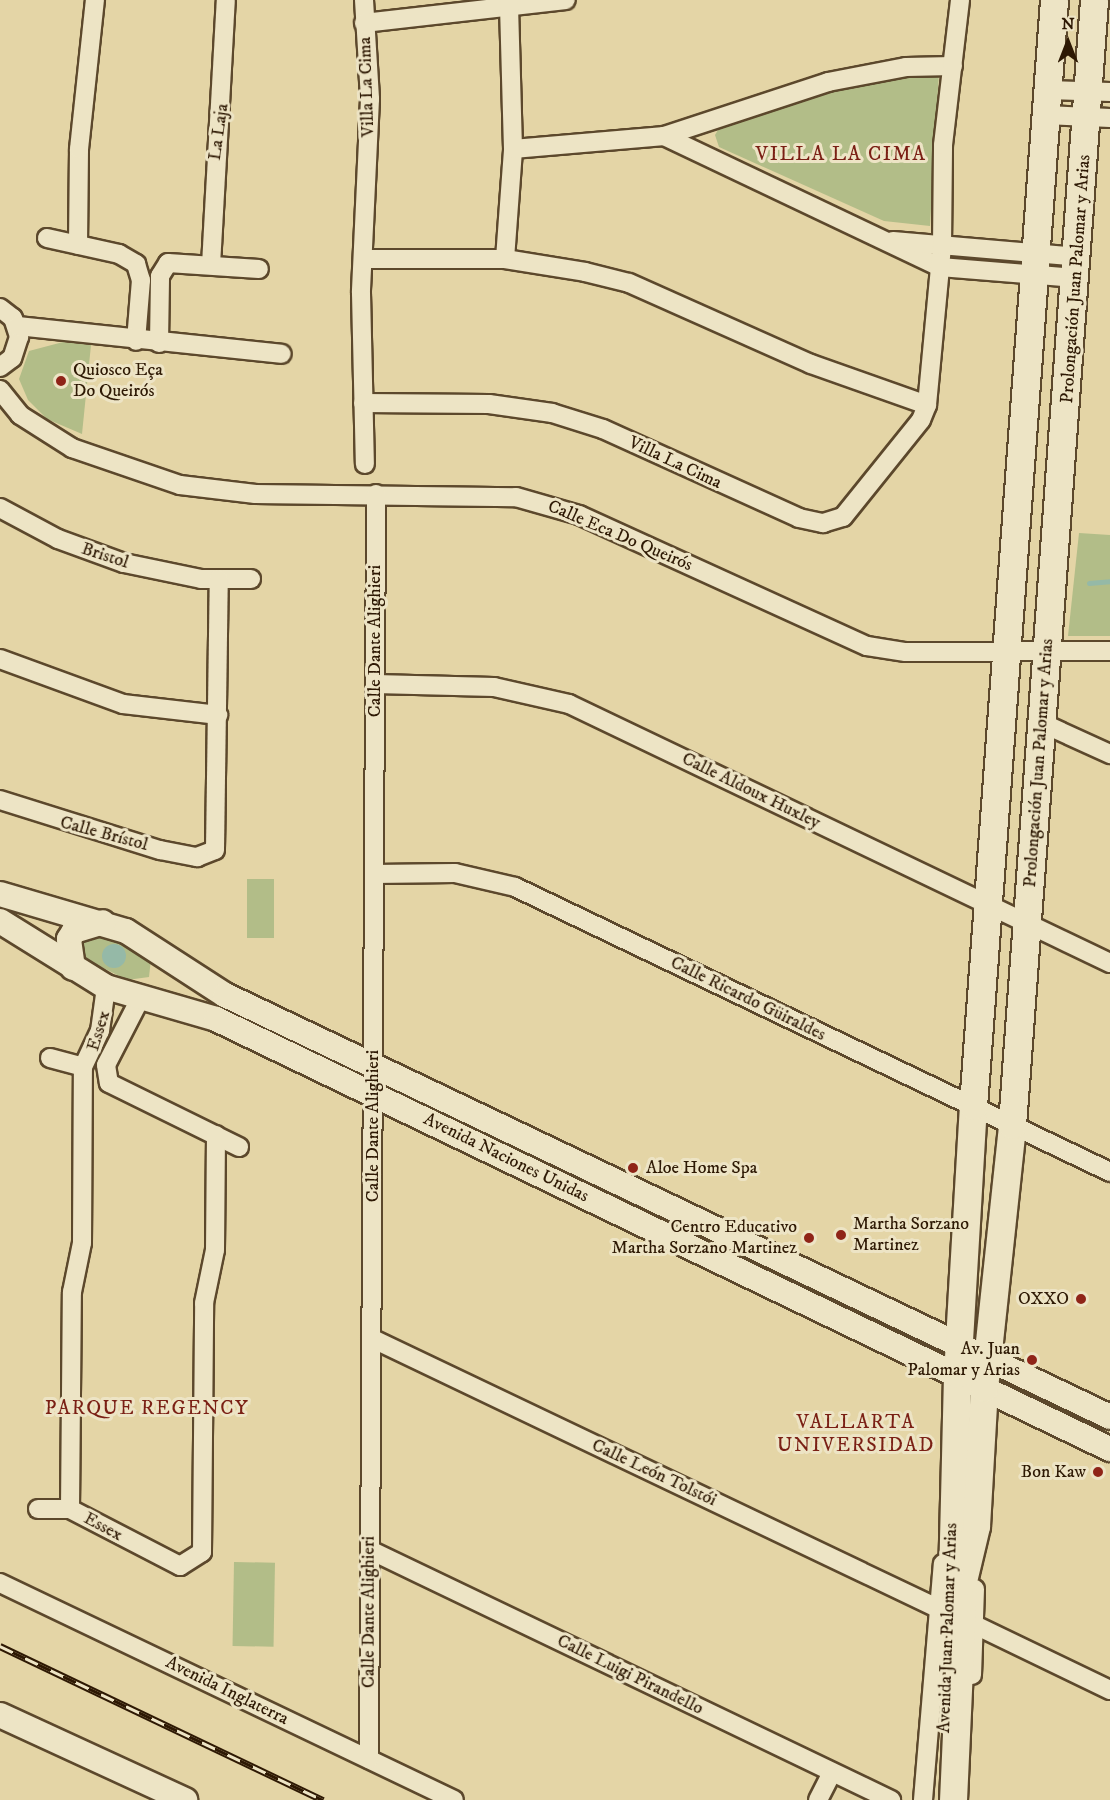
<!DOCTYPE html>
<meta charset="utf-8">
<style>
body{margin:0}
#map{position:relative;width:1110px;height:1800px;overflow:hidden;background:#e4d5a6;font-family:"IM FELL DW Pica",serif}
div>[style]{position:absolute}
.green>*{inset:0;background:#b2bd88;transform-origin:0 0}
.water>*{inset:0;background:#95b9a7}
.round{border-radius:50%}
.stream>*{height:5px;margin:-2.5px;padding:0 2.5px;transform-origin:2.5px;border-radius:2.5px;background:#95b9a7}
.roads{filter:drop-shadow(2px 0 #5c482c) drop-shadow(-2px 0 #5c482c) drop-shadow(0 2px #5c482c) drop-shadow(0 -2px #5c482c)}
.minor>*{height:18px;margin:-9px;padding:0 9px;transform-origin:9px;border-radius:9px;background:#ede4c5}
.tertiary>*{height:24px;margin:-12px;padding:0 12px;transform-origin:12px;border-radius:12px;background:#ede4c5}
.secondary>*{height:27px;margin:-13.5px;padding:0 13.5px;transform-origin:13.5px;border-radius:13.5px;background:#ede4c5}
.rail>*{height:7px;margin-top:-3.5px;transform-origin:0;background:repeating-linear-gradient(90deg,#ede4c5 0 14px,#2e1904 0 28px);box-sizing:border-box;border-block:2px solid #2e1904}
.dots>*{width:16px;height:16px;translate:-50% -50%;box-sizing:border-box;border:3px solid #ede4c5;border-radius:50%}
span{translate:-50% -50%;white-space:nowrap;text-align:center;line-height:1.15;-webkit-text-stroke:6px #ede4c5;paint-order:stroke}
.street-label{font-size:18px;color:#2e1904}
.poi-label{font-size:18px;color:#2e1904}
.left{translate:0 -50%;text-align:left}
.right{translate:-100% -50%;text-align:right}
.neighbourhood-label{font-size:20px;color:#7a1f14;letter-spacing:1.5px}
.north{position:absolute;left:1038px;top:12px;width:60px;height:60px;-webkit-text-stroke:4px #ede4c5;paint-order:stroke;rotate:0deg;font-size:16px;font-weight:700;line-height:24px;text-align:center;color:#2e1904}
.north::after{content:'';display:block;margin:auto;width:21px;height:27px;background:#2e1904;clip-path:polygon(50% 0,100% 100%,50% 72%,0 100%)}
</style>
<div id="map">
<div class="green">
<div style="clip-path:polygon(939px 72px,930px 226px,884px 221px,719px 147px,715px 135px,722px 123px,804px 95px)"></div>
<div style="clip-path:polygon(63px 342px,91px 345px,82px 434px,47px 419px,28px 400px,19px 379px,29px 351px)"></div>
<div style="clip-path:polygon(1079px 533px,1110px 535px,1110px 636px,1068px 636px)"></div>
<div style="left:247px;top:879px;width:27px;height:59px"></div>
<div style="clip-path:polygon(102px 930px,151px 959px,149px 977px,127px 980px,78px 955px,76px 936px)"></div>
<div style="left:234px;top:1562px;width:41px;height:84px;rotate:1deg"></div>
</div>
<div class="water">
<div class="round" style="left:102px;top:944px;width:24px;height:24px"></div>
</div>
<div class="stream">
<div style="left:1089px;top:583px;width:21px;rotate:-5deg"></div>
</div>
<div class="roads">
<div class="minor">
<div style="left:364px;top:0;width:99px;rotate:86.5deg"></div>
<div style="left:370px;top:99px;width:194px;rotate:92.7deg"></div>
<div style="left:361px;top:293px;width:171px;rotate:88.7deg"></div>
<div style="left:364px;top:23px;width:203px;rotate:-6.5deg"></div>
<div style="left:1048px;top:90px;width:62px;rotate:1.8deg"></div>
<div style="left:1046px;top:115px;width:64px;rotate:2.7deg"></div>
<div style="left:664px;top:136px;width:306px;rotate:25.4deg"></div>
<div style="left:940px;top:267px;width:136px;rotate:4.6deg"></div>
<div style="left:513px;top:149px;width:152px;rotate:-4.9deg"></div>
<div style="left:664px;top:136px;width:173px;rotate:-18.2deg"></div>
<div style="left:828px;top:82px;width:79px;rotate:-10.9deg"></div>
<div style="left:906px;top:67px;width:47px;rotate:-1.2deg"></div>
<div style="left:47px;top:238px;width:74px;rotate:12.5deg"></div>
<div style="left:119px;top:254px;width:20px;rotate:30deg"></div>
<div style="left:136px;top:264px;width:17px;rotate:73deg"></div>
<div style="left:141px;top:280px;width:61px;rotate:94.7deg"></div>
<div style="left:893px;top:241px;width:186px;rotate:4.9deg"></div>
<div style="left:78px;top:245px;width:96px;rotate:-89.4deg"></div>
<div style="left:79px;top:149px;width:150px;rotate:-83.9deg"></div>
<div style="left:363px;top:259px;width:142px"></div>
<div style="left:505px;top:259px;width:81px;rotate:9.2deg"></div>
<div style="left:585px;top:272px;width:45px;rotate:14deg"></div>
<div style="left:629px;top:283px;width:199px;rotate:24deg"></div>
<div style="left:811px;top:364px;width:123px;rotate:19.5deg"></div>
<div style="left:505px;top:259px;width:110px;rotate:-85.8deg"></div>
<div style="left:513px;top:149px;width:144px;rotate:-91.6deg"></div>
<div style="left:211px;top:265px;width:265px;rotate:-86.8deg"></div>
<div style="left:0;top:308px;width:16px;rotate:38deg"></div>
<div style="left:13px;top:318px;width:20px;rotate:72deg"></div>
<div style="left:19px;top:337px;width:22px;rotate:108deg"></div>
<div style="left:12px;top:358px;width:15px;rotate:143deg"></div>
<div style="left:17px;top:326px;width:266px;rotate:6deg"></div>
<div style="left:159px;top:343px;width:67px;rotate:-89.1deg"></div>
<div style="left:160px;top:276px;width:15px;rotate:-58deg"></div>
<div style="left:168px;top:263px;width:91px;rotate:3.8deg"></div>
<div style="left:0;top:390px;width:32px;rotate:51deg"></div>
<div style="left:20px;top:415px;width:62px;rotate:32.4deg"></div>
<div style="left:72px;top:448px;width:114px;rotate:18.9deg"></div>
<div style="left:180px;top:485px;width:76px;rotate:6.8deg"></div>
<div style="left:255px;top:494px;width:261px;rotate:0.7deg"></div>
<div style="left:516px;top:497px;width:66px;rotate:15.9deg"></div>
<div style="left:579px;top:515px;width:316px;rotate:24.5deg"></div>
<div style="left:867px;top:646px;width:39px;rotate:9deg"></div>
<div style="left:906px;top:652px;width:204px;rotate:-0.3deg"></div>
<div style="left:363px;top:403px;width:126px;rotate:0.5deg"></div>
<div style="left:489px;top:404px;width:64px;rotate:8.1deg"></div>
<div style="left:552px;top:413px;width:53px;rotate:17.4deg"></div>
<div style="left:603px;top:429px;width:215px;rotate:24.4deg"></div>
<div style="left:799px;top:518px;width:25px;rotate:12deg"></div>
<div style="left:823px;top:523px;width:21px;rotate:-17deg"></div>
<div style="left:843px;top:517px;width:124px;rotate:-51.2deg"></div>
<div style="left:921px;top:420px;width:16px;rotate:-68deg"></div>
<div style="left:927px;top:405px;width:161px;rotate:-84.6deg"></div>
<div style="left:942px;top:245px;width:100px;rotate:-89.4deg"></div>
<div style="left:943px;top:145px;width:146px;rotate:-83.3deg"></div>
<div style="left:0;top:508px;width:66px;rotate:28.1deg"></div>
<div style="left:58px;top:539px;width:70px;rotate:20deg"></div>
<div style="left:124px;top:563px;width:79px;rotate:11.7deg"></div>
<div style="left:201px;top:579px;width:50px"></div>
<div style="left:0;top:659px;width:131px;rotate:20.1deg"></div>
<div style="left:123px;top:704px;width:96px;rotate:6.6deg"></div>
<div style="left:375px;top:684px;width:119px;rotate:1.4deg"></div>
<div style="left:494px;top:687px;width:77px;rotate:12.8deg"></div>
<div style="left:569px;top:704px;width:600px;rotate:25.58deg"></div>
<div style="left:1042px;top:723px;width:75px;rotate:24.5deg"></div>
<div style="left:0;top:800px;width:168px;rotate:17.4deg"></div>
<div style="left:160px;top:850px;width:38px;rotate:11deg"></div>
<div style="left:197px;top:857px;width:19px;rotate:-21deg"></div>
<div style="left:215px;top:850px;width:271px;rotate:-89.2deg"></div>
<div style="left:374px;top:874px;width:81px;rotate:-0.7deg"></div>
<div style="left:455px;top:873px;width:62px;rotate:13.1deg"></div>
<div style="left:515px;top:887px;width:660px;rotate:25.59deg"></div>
<div style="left:140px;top:999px;width:74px;rotate:117.3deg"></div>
<div style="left:106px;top:1065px;width:18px;rotate:81deg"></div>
<div style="left:109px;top:1083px;width:145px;rotate:26.2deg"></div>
<div style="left:50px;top:1058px;width:34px;rotate:15deg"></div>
<div style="left:371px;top:1338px;width:627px;rotate:25.5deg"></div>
<div style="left:38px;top:1509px;width:32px"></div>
<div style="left:70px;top:1509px;width:124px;rotate:27.4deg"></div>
<div style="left:180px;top:1566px;width:26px;rotate:-32deg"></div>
<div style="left:202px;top:1552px;width:249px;rotate:-89.5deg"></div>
<div style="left:204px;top:1303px;width:54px;rotate:-78.3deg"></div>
<div style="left:215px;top:1250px;width:115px;rotate:-89.5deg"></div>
<div style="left:70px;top:1509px;width:217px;rotate:-89.5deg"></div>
<div style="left:72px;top:1292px;width:50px;rotate:-78.5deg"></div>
<div style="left:82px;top:1243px;width:176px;rotate:-89.7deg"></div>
<div style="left:83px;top:1067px;width:40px;rotate:-65deg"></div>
<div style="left:100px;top:1031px;width:44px;rotate:-82.2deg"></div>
<div style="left:370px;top:1550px;width:578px;rotate:25.63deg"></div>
<div style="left:0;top:1583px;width:503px;rotate:25.55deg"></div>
<div style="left:975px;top:1625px;width:150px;rotate:25.7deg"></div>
<div style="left:972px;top:1675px;width:86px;rotate:-88deg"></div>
<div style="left:369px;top:1759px;width:1265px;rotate:-89.68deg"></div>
<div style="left:818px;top:1800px;width:31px;rotate:-63deg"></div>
<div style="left:923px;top:1800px;width:237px;rotate:-85.2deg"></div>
</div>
<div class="tertiary">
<div style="left:0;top:894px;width:131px;rotate:16.4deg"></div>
<div style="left:126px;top:931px;width:118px;rotate:32.9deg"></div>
<div style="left:225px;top:995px;width:980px;rotate:25.49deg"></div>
<div style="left:0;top:921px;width:125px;rotate:31.9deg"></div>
<div style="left:106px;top:987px;width:115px;rotate:16.2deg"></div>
<div style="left:216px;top:1019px;width:992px;rotate:25.69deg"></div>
<div style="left:73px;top:968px;width:29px;rotate:-98deg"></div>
<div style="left:69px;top:939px;width:9px;rotate:-58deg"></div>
<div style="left:74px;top:931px;width:30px;rotate:-17deg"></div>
<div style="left:0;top:1715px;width:204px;rotate:24.7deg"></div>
</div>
<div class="secondary">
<div style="left:952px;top:1580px;width:206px;rotate:-88.6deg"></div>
<div style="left:957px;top:1374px;width:268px;rotate:-86.6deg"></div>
<div style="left:973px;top:1106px;width:1109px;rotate:-85.81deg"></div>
<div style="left:953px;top:1800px;width:219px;rotate:-87.4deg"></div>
<div style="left:963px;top:1581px;width:57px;rotate:-76.7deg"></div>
<div style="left:976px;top:1526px;width:138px;rotate:-86.7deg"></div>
<div style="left:984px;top:1388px;width:264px;rotate:-83.9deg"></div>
<div style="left:1012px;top:1125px;width:1128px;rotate:-85.83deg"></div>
</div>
</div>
<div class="rail">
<div style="left:0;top:1646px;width:358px;rotate:25.5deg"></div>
</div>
<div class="dots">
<div style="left:61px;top:381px;background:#8f2418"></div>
<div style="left:633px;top:1168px;background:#8f2418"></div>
<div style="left:841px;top:1235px;background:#8f2418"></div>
<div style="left:809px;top:1238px;background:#8f2418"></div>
<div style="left:1081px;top:1299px;background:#8f2418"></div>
<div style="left:1032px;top:1360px;background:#8f2418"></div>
<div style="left:1098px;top:1472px;background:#8f2418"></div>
</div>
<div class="street-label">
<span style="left:367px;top:87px;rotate:-92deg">Villa La Cima</span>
<span style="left:219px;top:132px;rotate:-82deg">La Laja</span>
<span style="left:1076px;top:279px;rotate:-86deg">Prolongación Juan Palomar y Arias</span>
<span style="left:675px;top:463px;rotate:25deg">Villa La Cima</span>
<span style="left:620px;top:536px;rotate:23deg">Calle Eca Do Queirós</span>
<span style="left:105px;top:556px;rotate:18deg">Bristol</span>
<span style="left:375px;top:641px;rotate:-90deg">Calle Dante Alighieri</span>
<span style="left:1039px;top:763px;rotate:-86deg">Prolongación Juan Palomar y Arias</span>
<span style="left:751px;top:791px;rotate:26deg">Calle Aldoux Huxley</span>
<span style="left:104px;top:834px;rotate:15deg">Calle Brístol</span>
<span style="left:748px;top:999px;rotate:26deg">Calle Ricardo Güiraldes</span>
<span style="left:99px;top:1031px;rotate:-73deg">Essex</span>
<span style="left:373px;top:1126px;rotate:-90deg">Calle Dante Alighieri</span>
<span style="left:506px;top:1158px;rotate:26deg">Avenida Naciones Unidas</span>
<span style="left:654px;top:1473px;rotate:25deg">Calle León Tolstói</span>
<span style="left:103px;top:1527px;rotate:28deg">Essex</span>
<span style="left:369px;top:1612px;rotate:-90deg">Calle Dante Alighieri</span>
<span style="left:948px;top:1628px;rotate:-88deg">Avenida Juan Palomar y Arias</span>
<span style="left:630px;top:1675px;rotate:26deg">Calle Luigi Pirandello</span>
<span style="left:227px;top:1691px;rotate:26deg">Avenida Inglaterra</span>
</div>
<div class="poi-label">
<span class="left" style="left:73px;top:381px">Quiosco Eça<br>Do Queirós</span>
<span class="left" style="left:646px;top:1168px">Aloe Home Spa</span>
<span class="left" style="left:853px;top:1235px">Martha Sorzano<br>Martinez</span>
<span class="right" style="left:797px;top:1238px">Centro Educativo<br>Martha Sorzano Martinez</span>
<span class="right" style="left:1069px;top:1299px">OXXO</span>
<span class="right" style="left:1020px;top:1360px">Av. Juan<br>Palomar y Arias</span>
<span class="right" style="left:1086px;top:1472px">Bon Kaw</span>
</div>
<div class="neighbourhood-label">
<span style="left:841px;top:154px">VILLA LA CIMA</span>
<span style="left:147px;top:1408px">PARQUE REGENCY</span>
<span style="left:856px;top:1434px">VALLARTA<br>UNIVERSIDAD</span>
</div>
<div class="north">N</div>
</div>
